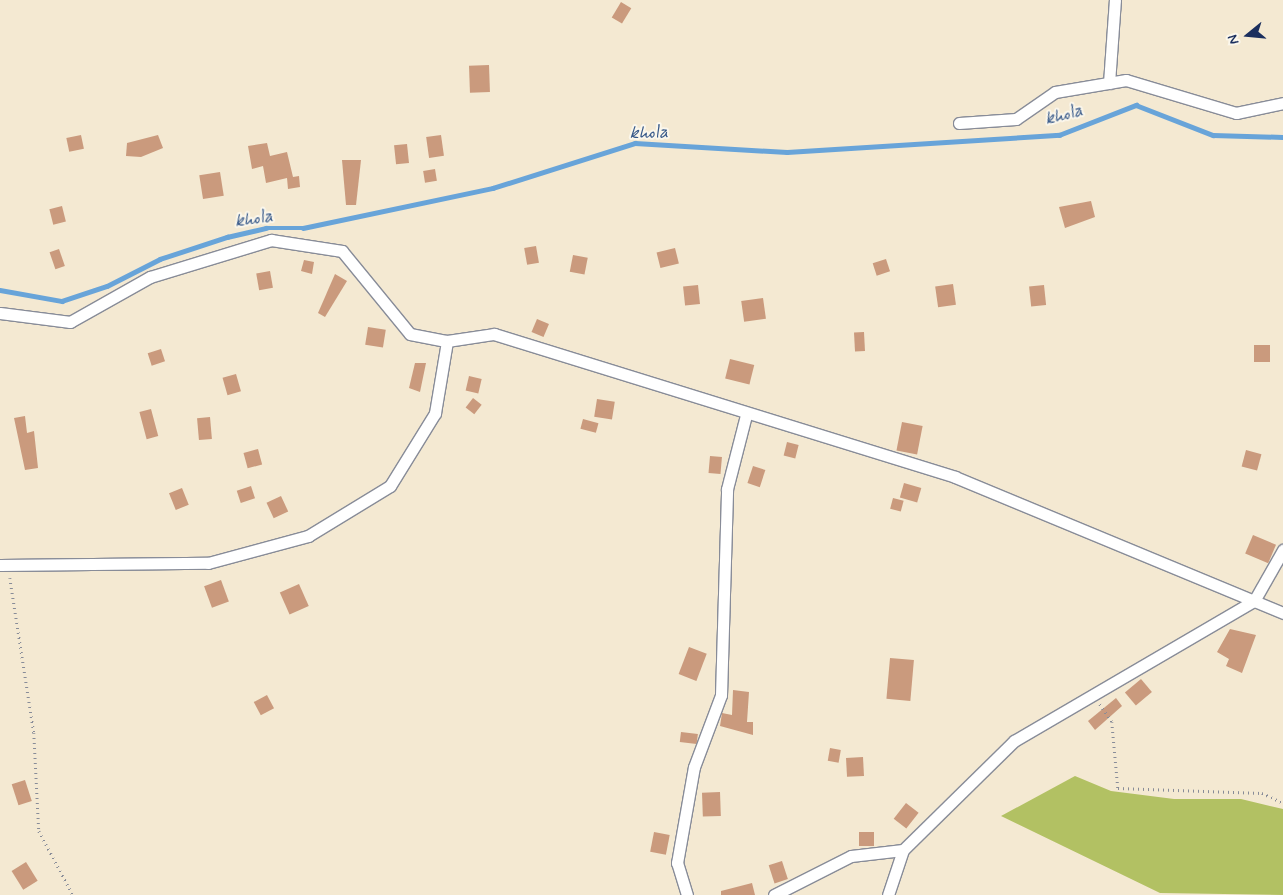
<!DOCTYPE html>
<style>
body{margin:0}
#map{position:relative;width:1283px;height:895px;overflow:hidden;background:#f4e9d2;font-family:Mynerve,sans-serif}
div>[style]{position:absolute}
.green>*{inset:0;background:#b2c163}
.stream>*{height:4.5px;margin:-2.25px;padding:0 2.25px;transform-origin:2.25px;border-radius:2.25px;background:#68a4d9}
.building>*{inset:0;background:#ca9a7d;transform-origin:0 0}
.path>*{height:2.5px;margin-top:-1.25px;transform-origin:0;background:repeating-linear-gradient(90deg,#888c98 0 1px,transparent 0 5px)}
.roads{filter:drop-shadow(1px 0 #888c98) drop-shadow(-1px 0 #888c98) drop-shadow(0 1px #888c98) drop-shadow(0 -1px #888c98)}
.street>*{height:11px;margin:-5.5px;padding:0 5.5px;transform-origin:5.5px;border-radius:5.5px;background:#fff}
span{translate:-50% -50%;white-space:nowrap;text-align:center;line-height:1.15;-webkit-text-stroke:4px #fbf7ec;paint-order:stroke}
.water-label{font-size:18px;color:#365889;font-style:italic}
.north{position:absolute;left:1223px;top:10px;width:50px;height:50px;-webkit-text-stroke:4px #fbf7ec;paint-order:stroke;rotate:253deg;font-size:14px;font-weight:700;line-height:20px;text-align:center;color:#1b2f5e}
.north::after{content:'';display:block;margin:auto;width:18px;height:22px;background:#1b2f5e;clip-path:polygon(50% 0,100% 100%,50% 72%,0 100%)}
</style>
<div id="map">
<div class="green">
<div style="clip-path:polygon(1075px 776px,1111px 791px,1174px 799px,1241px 799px,1283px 809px,1283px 895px,1160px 893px,1001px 816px)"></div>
</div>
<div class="stream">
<div style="left:0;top:290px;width:63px;rotate:10.1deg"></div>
<div style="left:62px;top:301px;width:47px;rotate:-18.4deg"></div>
<div style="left:107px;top:286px;width:59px;rotate:-27deg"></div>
<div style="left:160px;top:259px;width:71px;rotate:-18.2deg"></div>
<div style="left:227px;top:237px;width:40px;rotate:-13deg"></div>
<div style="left:266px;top:228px;width:37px"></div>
<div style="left:303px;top:228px;width:194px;rotate:-11.9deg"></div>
<div style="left:493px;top:188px;width:149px;rotate:-17.6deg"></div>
<div style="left:635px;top:143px;width:152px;rotate:3.4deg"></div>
<div style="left:787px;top:152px;width:273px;rotate:-3.6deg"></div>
<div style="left:1059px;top:135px;width:83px;rotate:-21.3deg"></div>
<div style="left:1136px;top:105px;width:83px;rotate:21.3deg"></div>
<div style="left:1213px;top:135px;width:70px;rotate:1.6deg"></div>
</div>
<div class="building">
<div style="left:621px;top:2px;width:12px;height:18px;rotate:31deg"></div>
<div style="left:489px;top:65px;width:27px;height:20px;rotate:88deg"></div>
<div style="left:81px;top:135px;width:14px;height:15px;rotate:78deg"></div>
<div style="clip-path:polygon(158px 135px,163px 148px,141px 157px,126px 156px,127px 143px)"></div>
<div style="left:441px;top:135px;width:21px;height:15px;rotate:82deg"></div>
<div style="clip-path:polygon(267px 143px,270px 156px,287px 152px,293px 177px,299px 176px,300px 187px,288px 189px,287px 178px,266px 183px,263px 166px,252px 169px,248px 146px)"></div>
<div style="left:407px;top:144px;width:19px;height:13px;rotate:84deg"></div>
<div style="clip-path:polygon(342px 160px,361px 160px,356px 205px,346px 205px)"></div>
<div style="left:435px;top:169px;width:12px;height:12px;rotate:81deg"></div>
<div style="left:220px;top:172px;width:24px;height:21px;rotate:81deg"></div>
<div style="clip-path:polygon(1091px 201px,1095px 217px,1065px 228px,1059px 207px)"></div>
<div style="left:62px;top:206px;width:16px;height:13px;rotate:76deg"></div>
<div style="left:536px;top:246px;width:17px;height:12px;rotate:80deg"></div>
<div style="left:675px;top:248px;width:16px;height:19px;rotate:76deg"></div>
<div style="left:59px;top:249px;width:18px;height:10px;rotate:71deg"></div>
<div style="left:573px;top:255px;width:15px;height:17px;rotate:11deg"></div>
<div style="left:886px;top:259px;width:13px;height:14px;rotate:72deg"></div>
<div style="clip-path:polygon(304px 260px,314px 262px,312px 274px,301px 271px)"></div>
<div style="left:270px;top:271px;width:17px;height:14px;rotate:80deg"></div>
<div style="clip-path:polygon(335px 274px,347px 281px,325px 317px,318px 313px)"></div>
<div style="left:953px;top:284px;width:21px;height:18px;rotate:82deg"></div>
<div style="left:698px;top:285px;width:19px;height:15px;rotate:84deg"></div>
<div style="left:1044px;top:285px;width:20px;height:15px;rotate:84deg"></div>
<div style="left:763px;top:298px;width:21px;height:22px;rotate:82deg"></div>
<div style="left:537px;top:319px;width:13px;height:14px;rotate:23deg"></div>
<div style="left:368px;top:327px;width:18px;height:18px;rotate:9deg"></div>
<div style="left:864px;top:332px;width:19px;height:10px;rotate:87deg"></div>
<div style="left:1270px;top:345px;width:17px;height:16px;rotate:90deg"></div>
<div style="left:161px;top:349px;width:13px;height:14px;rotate:72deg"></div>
<div style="left:730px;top:359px;width:25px;height:20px;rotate:14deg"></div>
<div style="clip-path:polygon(415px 363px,426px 363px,420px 392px,409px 388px)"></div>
<div style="left:236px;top:374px;width:18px;height:14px;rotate:74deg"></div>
<div style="left:469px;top:376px;width:13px;height:15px;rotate:13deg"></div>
<div style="left:473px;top:398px;width:11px;height:12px;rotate:38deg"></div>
<div style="left:597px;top:399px;width:18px;height:18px;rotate:9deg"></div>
<div style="left:151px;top:409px;width:28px;height:12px;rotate:75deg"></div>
<div style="clip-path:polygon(25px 416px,27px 433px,34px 431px,38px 468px,25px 470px,14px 418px)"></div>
<div style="left:210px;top:417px;width:22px;height:13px;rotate:85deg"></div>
<div style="left:583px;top:419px;width:16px;height:10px;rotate:15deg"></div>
<div style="left:902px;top:422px;width:21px;height:29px;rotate:11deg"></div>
<div style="left:787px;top:442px;width:12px;height:14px;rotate:14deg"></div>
<div style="left:258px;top:449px;width:16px;height:15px;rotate:75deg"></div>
<div style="left:1246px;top:450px;width:16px;height:17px;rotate:15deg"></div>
<div style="left:710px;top:456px;width:12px;height:17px;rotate:5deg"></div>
<div style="left:753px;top:466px;width:13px;height:18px;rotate:18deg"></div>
<div style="left:904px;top:483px;width:18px;height:15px;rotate:16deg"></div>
<div style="left:251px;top:486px;width:13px;height:15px;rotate:72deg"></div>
<div style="left:182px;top:488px;width:18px;height:14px;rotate:68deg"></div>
<div style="left:281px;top:496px;width:17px;height:16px;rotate:65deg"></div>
<div style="left:893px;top:498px;width:11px;height:11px;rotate:15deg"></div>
<div style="left:1253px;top:535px;width:25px;height:20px;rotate:23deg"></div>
<div style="left:221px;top:580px;width:23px;height:18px;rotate:70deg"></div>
<div style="left:299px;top:584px;width:24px;height:21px;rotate:66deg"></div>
<div style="clip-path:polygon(1230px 629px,1256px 635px,1242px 673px,1226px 666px,1229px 659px,1217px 652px)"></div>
<div style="left:689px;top:647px;width:19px;height:29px;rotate:21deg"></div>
<div style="left:890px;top:658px;width:24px;height:41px;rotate:5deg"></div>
<div style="left:1141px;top:679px;width:17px;height:21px;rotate:50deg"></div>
<div style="clip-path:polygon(733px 690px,749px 692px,747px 722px,753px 722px,753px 735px,720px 726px,722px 713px,732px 715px)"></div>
<div style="left:267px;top:695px;width:15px;height:15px;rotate:62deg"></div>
<div style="clip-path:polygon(1116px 698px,1122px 706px,1095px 730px,1088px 721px)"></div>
<div style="left:681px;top:732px;width:17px;height:10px;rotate:7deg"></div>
<div style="left:830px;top:748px;width:11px;height:13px;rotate:10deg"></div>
<div style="left:863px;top:757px;width:19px;height:17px;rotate:87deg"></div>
<div style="left:25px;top:780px;width:22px;height:14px;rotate:72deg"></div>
<div style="left:720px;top:792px;width:24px;height:18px;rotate:88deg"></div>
<div style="left:906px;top:803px;width:16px;height:20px;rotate:38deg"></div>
<div style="left:654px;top:832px;width:16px;height:20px;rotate:11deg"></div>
<div style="left:874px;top:832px;width:14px;height:15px;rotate:90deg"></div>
<div style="left:782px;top:861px;width:19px;height:14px;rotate:72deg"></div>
<div style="left:26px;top:862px;width:22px;height:17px;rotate:58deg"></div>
<div style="clip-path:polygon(752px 883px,755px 895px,721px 895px,721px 891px)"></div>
</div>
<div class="path">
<div style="left:10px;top:578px;width:157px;rotate:81.2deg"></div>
<div style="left:34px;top:733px;width:98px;rotate:87.1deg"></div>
<div style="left:39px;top:831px;width:72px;rotate:62deg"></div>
<div style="left:1100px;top:704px;width:22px;rotate:56deg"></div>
<div style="left:1112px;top:722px;width:66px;rotate:84.8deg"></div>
<div style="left:1118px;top:788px;width:144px;rotate:2deg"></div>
<div style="left:1262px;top:793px;width:23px;rotate:25deg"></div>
</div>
<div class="roads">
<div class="street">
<div style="left:1109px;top:83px;width:83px;rotate:-85.9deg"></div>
<div style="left:959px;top:123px;width:57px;rotate:-4deg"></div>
<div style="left:1016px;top:119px;width:47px;rotate:-34.7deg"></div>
<div style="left:1055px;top:92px;width:72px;rotate:-9.6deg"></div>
<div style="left:1126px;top:80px;width:115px;rotate:16.7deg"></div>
<div style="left:1236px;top:113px;width:48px;rotate:-12deg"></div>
<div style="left:0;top:313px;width:71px;rotate:7.3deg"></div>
<div style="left:70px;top:322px;width:92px;rotate:-29.4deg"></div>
<div style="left:150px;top:277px;width:127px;rotate:-17deg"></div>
<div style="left:271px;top:240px;width:72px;rotate:8.8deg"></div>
<div style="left:342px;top:251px;width:107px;rotate:50.7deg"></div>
<div style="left:410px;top:334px;width:38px;rotate:11deg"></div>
<div style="left:447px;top:341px;width:48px;rotate:-8.5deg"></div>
<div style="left:494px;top:334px;width:483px;rotate:17.2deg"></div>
<div style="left:955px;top:477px;width:355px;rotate:22.5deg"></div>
<div style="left:0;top:565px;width:208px;rotate:-0.6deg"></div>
<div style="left:208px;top:563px;width:104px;rotate:-15.1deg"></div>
<div style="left:308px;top:536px;width:96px;rotate:-31.4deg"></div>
<div style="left:390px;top:486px;width:86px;rotate:-58.3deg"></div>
<div style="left:435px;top:413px;width:73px;rotate:-80.5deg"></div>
<div style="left:687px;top:895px;width:34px;rotate:-107deg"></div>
<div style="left:677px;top:863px;width:97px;rotate:-80deg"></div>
<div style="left:694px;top:767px;width:77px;rotate:-69.4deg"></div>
<div style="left:721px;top:695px;width:206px;rotate:-88.3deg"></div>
<div style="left:727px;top:489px;width:76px;rotate:-75.6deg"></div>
<div style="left:774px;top:895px;width:86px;rotate:-26.9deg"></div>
<div style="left:851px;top:856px;width:52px;rotate:-6.6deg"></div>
<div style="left:888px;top:895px;width:47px;rotate:-71.6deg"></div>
<div style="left:903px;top:850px;width:156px;rotate:-44.5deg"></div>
<div style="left:1014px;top:741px;width:278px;rotate:-30.3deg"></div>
<div style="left:1254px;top:601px;width:59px;rotate:-60.4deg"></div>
</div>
</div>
<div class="water-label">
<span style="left:1064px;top:115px;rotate:-15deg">khola</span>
<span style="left:649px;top:133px;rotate:-2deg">khola</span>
<span style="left:254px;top:219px;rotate:-9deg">khola</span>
</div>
<div class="north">N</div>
</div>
